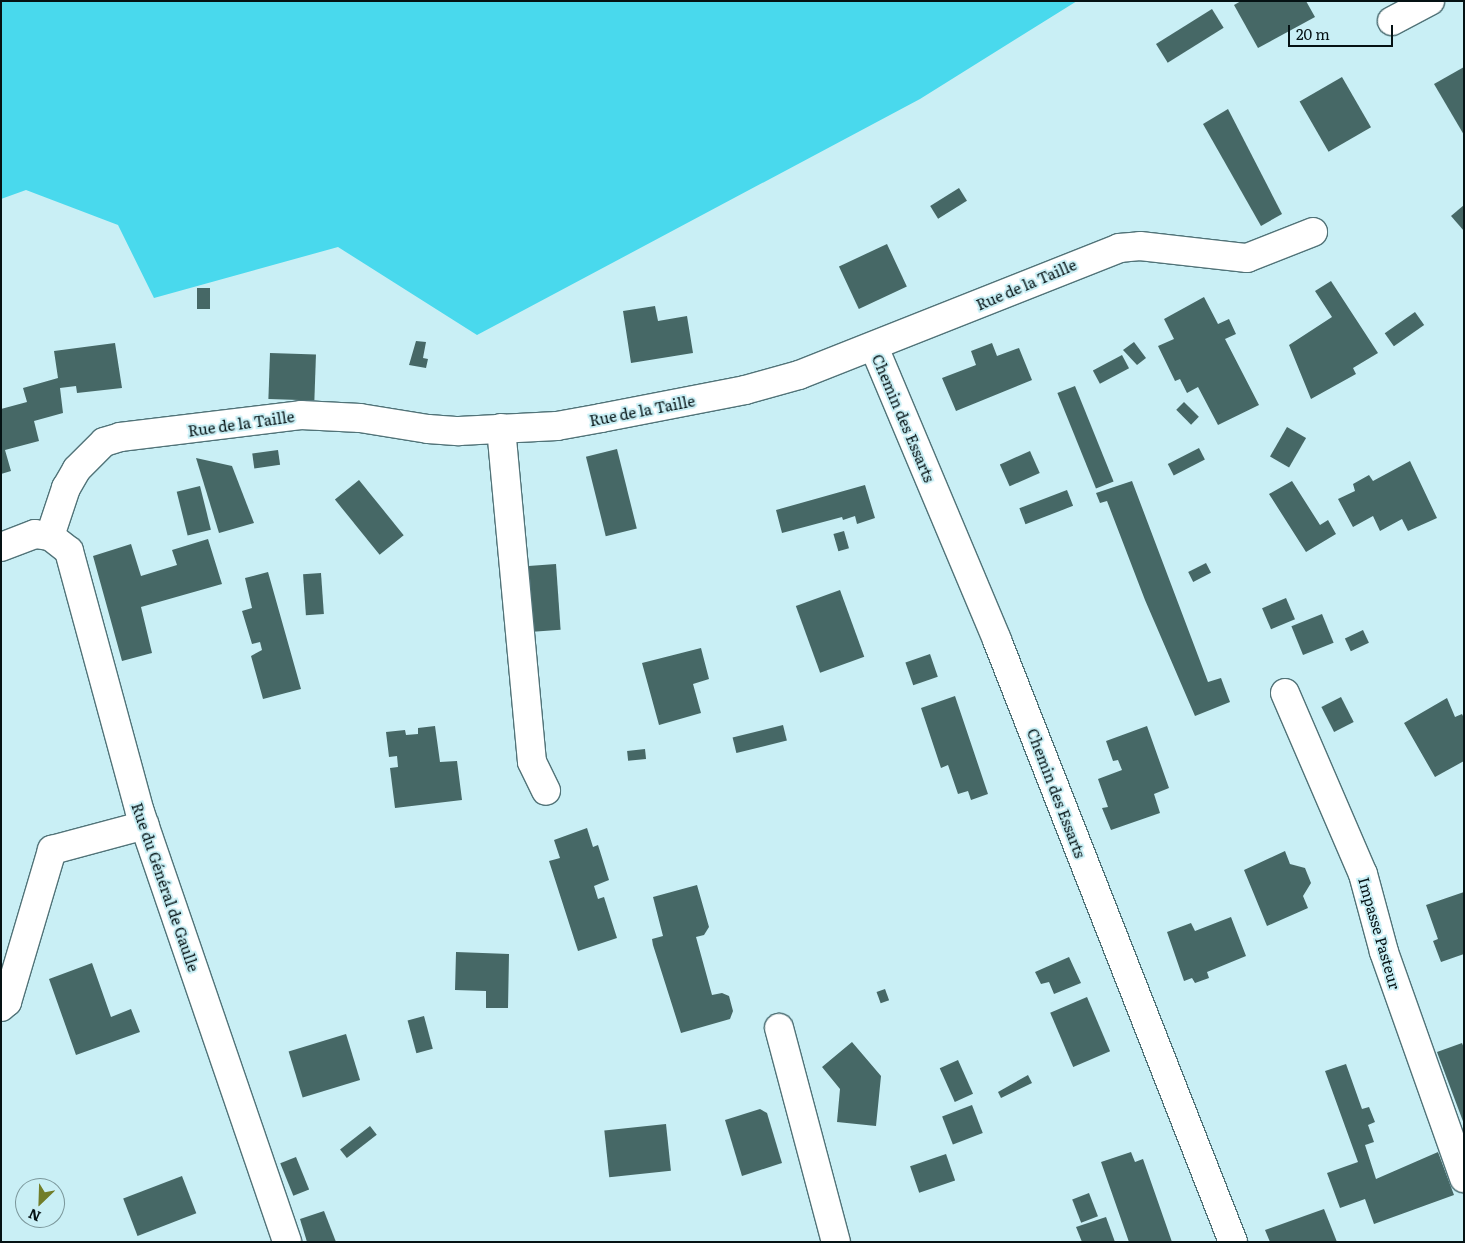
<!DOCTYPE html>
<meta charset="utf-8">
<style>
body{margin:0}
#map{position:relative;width:1465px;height:1243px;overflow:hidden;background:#c9eff5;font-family:Literata,serif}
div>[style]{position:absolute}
.green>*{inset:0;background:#49d9ed}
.building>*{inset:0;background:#466866;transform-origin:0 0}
.roads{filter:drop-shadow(1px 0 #517378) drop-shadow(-1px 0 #517378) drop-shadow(0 1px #517378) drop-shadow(0 -1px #517378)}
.minor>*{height:28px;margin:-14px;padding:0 14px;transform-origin:14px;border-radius:14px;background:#fff}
span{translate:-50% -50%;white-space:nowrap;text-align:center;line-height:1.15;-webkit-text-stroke:4px #c9eff5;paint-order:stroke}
.street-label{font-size:15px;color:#051214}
.frame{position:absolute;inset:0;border:2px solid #051214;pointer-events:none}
.north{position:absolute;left:15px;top:1178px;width:50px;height:50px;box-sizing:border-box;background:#c9eff5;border:1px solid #7b979b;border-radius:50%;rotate:204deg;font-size:14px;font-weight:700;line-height:20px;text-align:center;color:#051214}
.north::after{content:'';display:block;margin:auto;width:18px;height:22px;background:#717d29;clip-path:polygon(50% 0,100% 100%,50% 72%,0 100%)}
.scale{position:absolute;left:1288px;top:25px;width:105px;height:22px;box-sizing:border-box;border:2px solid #051214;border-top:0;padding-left:6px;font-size:15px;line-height:18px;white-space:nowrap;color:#051214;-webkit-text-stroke:4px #c9eff5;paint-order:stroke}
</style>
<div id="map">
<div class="green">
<div style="clip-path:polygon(1px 1px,1077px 1px,920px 99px,477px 335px,338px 247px,154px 298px,118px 225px,26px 190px,1px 199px)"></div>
</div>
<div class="building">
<div style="clip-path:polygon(1241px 1px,1306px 1px,1315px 17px,1258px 48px,1234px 5px)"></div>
<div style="left:1212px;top:9px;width:22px;height:66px;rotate:58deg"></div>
<div style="clip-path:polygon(1464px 67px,1464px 135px,1434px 84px)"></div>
<div style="left:1342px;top:77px;width:58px;height:49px;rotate:60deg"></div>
<div style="clip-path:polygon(1228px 109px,1282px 214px,1261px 226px,1203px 124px)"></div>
<div style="left:959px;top:188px;width:15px;height:34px;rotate:58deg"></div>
<div style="clip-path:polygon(1464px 205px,1464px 231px,1451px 216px)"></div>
<div style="left:887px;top:244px;width:47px;height:53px;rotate:65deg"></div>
<div style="clip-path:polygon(1331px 281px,1378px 353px,1353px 368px,1356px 374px,1311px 399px,1289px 345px,1332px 317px,1315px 291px)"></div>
<div style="left:197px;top:288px;width:13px;height:21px"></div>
<div style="clip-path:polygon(1204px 297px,1218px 324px,1229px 319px,1236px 334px,1225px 339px,1259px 405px,1218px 425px,1198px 387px,1187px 393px,1180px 379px,1175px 381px,1158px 346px,1174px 339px,1164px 319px)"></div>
<div style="clip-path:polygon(655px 306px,658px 321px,687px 316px,693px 353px,631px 363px,623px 311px)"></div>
<div style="left:1415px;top:312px;width:16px;height:37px;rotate:55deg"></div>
<div style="clip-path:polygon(416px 341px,426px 342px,423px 358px,428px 359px,426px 368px,409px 365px)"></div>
<div style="clip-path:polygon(1134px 342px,1146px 358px,1137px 365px,1123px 350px)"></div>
<div style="clip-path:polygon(115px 343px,122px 388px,77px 393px,76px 386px,60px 388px,63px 413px,34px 421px,39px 441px,5px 450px,11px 471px,1px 474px,1px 409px,27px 402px,23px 388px,58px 378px,54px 351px)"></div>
<div style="clip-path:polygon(992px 343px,997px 356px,1019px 348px,1032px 380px,956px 411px,942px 378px,976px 365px,971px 351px)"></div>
<div style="left:270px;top:353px;width:46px;height:46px;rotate:2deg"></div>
<div style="left:1122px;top:355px;width:15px;height:33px;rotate:62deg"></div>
<div style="left:1075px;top:386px;width:103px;height:19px;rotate:68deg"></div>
<div style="left:1184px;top:402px;width:21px;height:11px;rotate:45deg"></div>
<div style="left:1287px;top:427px;width:22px;height:34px;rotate:30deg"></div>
<div style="left:1199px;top:448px;width:13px;height:35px;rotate:63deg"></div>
<div style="left:617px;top:449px;width:82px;height:32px;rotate:76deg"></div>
<div style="left:278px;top:450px;width:15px;height:26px;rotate:82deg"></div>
<div style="left:1030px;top:451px;width:24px;height:33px;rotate:66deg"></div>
<div style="clip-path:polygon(196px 458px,232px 466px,254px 523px,219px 533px)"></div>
<div style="clip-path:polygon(1410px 461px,1437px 518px,1408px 531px,1402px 519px,1380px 531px,1373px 516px,1353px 527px,1338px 499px,1355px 491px,1353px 484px,1369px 475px,1373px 481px)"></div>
<div style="left:359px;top:480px;width:71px;height:31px;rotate:51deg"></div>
<div style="clip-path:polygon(1132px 481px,1208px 682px,1221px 678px,1230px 702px,1195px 716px,1145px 600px,1107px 501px,1100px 503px,1096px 493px)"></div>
<div style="clip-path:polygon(1292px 481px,1320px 525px,1328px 520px,1336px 534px,1306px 552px,1269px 494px)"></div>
<div style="clip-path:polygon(865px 485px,875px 518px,857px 524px,855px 516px,843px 520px,842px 517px,782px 533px,776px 510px)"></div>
<div style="left:200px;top:486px;width:45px;height:24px;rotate:76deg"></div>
<div style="left:1067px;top:490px;width:17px;height:51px;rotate:69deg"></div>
<div style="left:844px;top:531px;width:18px;height:11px;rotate:74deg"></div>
<div style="clip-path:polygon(208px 539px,222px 584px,141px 607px,152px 653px,122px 661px,93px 556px,131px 544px,141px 576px,177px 565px,172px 550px)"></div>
<div style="left:1206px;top:563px;width:11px;height:20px;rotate:63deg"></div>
<div style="left:556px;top:564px;width:66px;height:31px;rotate:86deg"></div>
<div style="clip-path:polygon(268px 572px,301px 689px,263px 699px,251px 656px,262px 650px,260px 642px,252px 644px,242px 611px,252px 608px,245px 578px)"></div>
<div style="left:321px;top:573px;width:41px;height:18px;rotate:86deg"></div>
<div style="left:840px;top:590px;width:71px;height:47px;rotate:70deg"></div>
<div style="left:1286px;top:598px;width:23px;height:26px;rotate:67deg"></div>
<div style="left:1322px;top:614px;width:31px;height:33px;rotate:68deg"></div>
<div style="left:1363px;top:630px;width:14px;height:20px;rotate:65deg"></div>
<div style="clip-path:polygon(701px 648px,709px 679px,693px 684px,701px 713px,659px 725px,642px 663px)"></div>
<div style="left:930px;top:654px;width:24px;height:26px;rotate:71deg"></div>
<div style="clip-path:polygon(955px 696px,988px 794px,971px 800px,968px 791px,958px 794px,948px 765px,941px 768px,921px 708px)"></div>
<div style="left:1341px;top:697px;width:28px;height:22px;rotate:63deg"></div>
<div style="clip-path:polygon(1447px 698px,1455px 717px,1462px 714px,1464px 718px,1464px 761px,1435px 777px,1404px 723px)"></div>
<div style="left:783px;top:725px;width:16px;height:52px;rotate:76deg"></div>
<div style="clip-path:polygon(435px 726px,440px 762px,457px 761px,462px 800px,395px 808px,390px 768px,398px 767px,397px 756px,389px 757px,386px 732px,405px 730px,406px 735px,418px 734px,418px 728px)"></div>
<div style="clip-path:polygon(1147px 726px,1169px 788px,1154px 794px,1160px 813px,1111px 830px,1102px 808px,1108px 807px,1098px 779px,1122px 770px,1118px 760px,1113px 761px,1106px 741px)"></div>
<div style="left:645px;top:749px;width:10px;height:18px;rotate:84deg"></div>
<div style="clip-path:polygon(587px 828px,593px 847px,598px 845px,609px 880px,594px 886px,598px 899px,604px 897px,617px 938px,578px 951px,549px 861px,560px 858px,554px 840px)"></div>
<div style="clip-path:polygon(1285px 851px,1290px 864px,1305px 868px,1311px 883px,1303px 896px,1308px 908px,1267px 926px,1244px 870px)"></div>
<div style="clip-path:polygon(697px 885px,709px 927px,704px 935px,696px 937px,712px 995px,722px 993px,729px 996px,733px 1011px,730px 1019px,681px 1033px,653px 945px,652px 939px,663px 936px,653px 897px)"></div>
<div style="clip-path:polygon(1464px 892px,1464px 954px,1441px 962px,1433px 941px,1438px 939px,1426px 905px)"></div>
<div style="clip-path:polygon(1231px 917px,1246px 956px,1207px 972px,1209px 978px,1195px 983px,1192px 978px,1184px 981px,1167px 932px,1191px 923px,1195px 931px)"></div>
<div style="clip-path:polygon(456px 952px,509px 954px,508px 1008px,486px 1008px,486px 991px,455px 990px)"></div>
<div style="clip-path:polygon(1069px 957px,1081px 983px,1054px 994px,1049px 982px,1041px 984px,1035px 972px)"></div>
<div style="clip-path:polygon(92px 963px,111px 1017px,131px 1009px,140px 1032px,76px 1055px,49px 979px)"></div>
<div style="left:885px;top:989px;width:12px;height:9px;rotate:70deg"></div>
<div style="left:1087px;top:997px;width:59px;height:40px;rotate:67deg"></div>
<div style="left:424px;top:1016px;width:34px;height:17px;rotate:75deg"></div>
<div style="left:346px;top:1034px;width:48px;height:60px;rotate:73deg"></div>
<div style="clip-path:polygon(852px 1042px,881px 1076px,876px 1126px,837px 1122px,840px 1089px,822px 1067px)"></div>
<div style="clip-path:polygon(1462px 1043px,1464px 1048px,1464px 1124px,1437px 1052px)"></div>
<div style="left:958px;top:1060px;width:37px;height:20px;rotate:66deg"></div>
<div style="clip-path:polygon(1346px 1064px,1362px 1109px,1369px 1107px,1375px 1122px,1368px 1125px,1374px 1142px,1365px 1145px,1376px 1179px,1438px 1152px,1454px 1195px,1374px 1224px,1365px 1199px,1340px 1208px,1327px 1173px,1358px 1162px,1325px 1071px)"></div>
<div style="clip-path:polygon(1028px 1075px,1032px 1083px,1001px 1098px,998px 1092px)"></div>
<div style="left:972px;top:1105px;width:30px;height:32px;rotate:69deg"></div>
<div style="clip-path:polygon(760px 1109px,767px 1113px,782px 1163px,742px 1176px,725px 1120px)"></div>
<div style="left:666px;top:1124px;width:47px;height:62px;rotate:84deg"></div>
<div style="left:370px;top:1126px;width:11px;height:38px;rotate:52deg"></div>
<div style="clip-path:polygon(1131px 1152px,1135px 1162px,1143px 1159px,1172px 1242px,1129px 1242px,1101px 1162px)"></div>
<div style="left:946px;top:1154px;width:28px;height:38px;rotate:71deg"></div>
<div style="left:296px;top:1157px;width:35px;height:17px;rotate:68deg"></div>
<div style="left:182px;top:1176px;width:40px;height:63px;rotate:69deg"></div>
<div style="left:1089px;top:1193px;width:25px;height:18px;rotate:69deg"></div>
<div style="clip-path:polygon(1324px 1209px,1337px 1242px,1270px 1242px,1265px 1230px)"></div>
<div style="clip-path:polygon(324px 1211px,336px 1242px,307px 1242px,300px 1219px)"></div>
<div style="clip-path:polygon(1106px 1217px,1115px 1242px,1082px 1242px,1076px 1227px)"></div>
</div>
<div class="roads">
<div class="minor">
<div style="left:1392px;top:21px;width:43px;rotate:-27.8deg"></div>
<div style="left:874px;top:347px;width:318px;rotate:67.2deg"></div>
<div style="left:997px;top:640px;width:647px;rotate:68.59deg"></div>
<div style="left:501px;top:428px;width:335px;rotate:84.7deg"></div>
<div style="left:532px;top:762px;width:32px;rotate:64deg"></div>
<div style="left:50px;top:536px;width:51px;rotate:-71.6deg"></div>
<div style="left:66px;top:488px;width:22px;rotate:-60deg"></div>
<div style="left:77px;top:469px;width:38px;rotate:-45deg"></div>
<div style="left:104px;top:442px;width:17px;rotate:-17deg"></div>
<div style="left:120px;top:437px;width:182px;rotate:-6.9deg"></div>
<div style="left:301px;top:415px;width:59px;rotate:2.9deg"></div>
<div style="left:360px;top:418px;width:69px;rotate:9.2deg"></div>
<div style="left:428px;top:429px;width:31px;rotate:4deg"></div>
<div style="left:459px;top:431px;width:98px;rotate:-2.9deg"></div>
<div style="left:557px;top:426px;width:45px;rotate:-10.3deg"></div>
<div style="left:601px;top:418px;width:147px;rotate:-11deg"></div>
<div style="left:745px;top:390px;width:56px;rotate:-15.5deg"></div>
<div style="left:799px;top:375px;width:344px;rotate:-21.6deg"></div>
<div style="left:1119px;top:248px;width:21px;rotate:-5deg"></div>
<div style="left:1140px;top:246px;width:108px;rotate:6.4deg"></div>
<div style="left:1247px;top:258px;width:71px;rotate:-21.5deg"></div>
<div style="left:1px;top:547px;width:36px;rotate:-21deg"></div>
<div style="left:35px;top:534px;width:15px;rotate:8deg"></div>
<div style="left:50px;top:536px;width:24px;rotate:38deg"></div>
<div style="left:69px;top:551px;width:270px;rotate:74.8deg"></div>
<div style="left:140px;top:812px;width:454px;rotate:71.1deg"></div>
<div style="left:1285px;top:693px;width:197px;rotate:66.7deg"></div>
<div style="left:1363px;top:874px;width:81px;rotate:74.9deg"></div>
<div style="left:1384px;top:952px;width:240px;rotate:70.5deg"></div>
<div style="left:1px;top:1007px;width:8px;rotate:-40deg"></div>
<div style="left:7px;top:1002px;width:159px;rotate:-73.5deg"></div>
<div style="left:52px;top:850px;width:96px;rotate:-15deg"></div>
<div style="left:779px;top:1028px;width:221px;rotate:75.1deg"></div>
</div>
</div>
<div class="street-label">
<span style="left:1026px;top:284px;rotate:-23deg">Rue de la Taille</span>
<span style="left:642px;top:410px;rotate:-11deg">Rue de la Taille</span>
<span style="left:904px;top:418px;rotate:67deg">Chemin des Essarts</span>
<span style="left:241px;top:423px;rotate:-8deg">Rue de la Taille</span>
<span style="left:1057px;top:793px;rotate:69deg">Chemin des Essarts</span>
<span style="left:166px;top:887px;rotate:71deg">Rue du Général de Gaulle</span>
<span style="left:1380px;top:933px;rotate:74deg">Impasse Pasteur</span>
</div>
<div class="frame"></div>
<div class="north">N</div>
<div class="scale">20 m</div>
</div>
